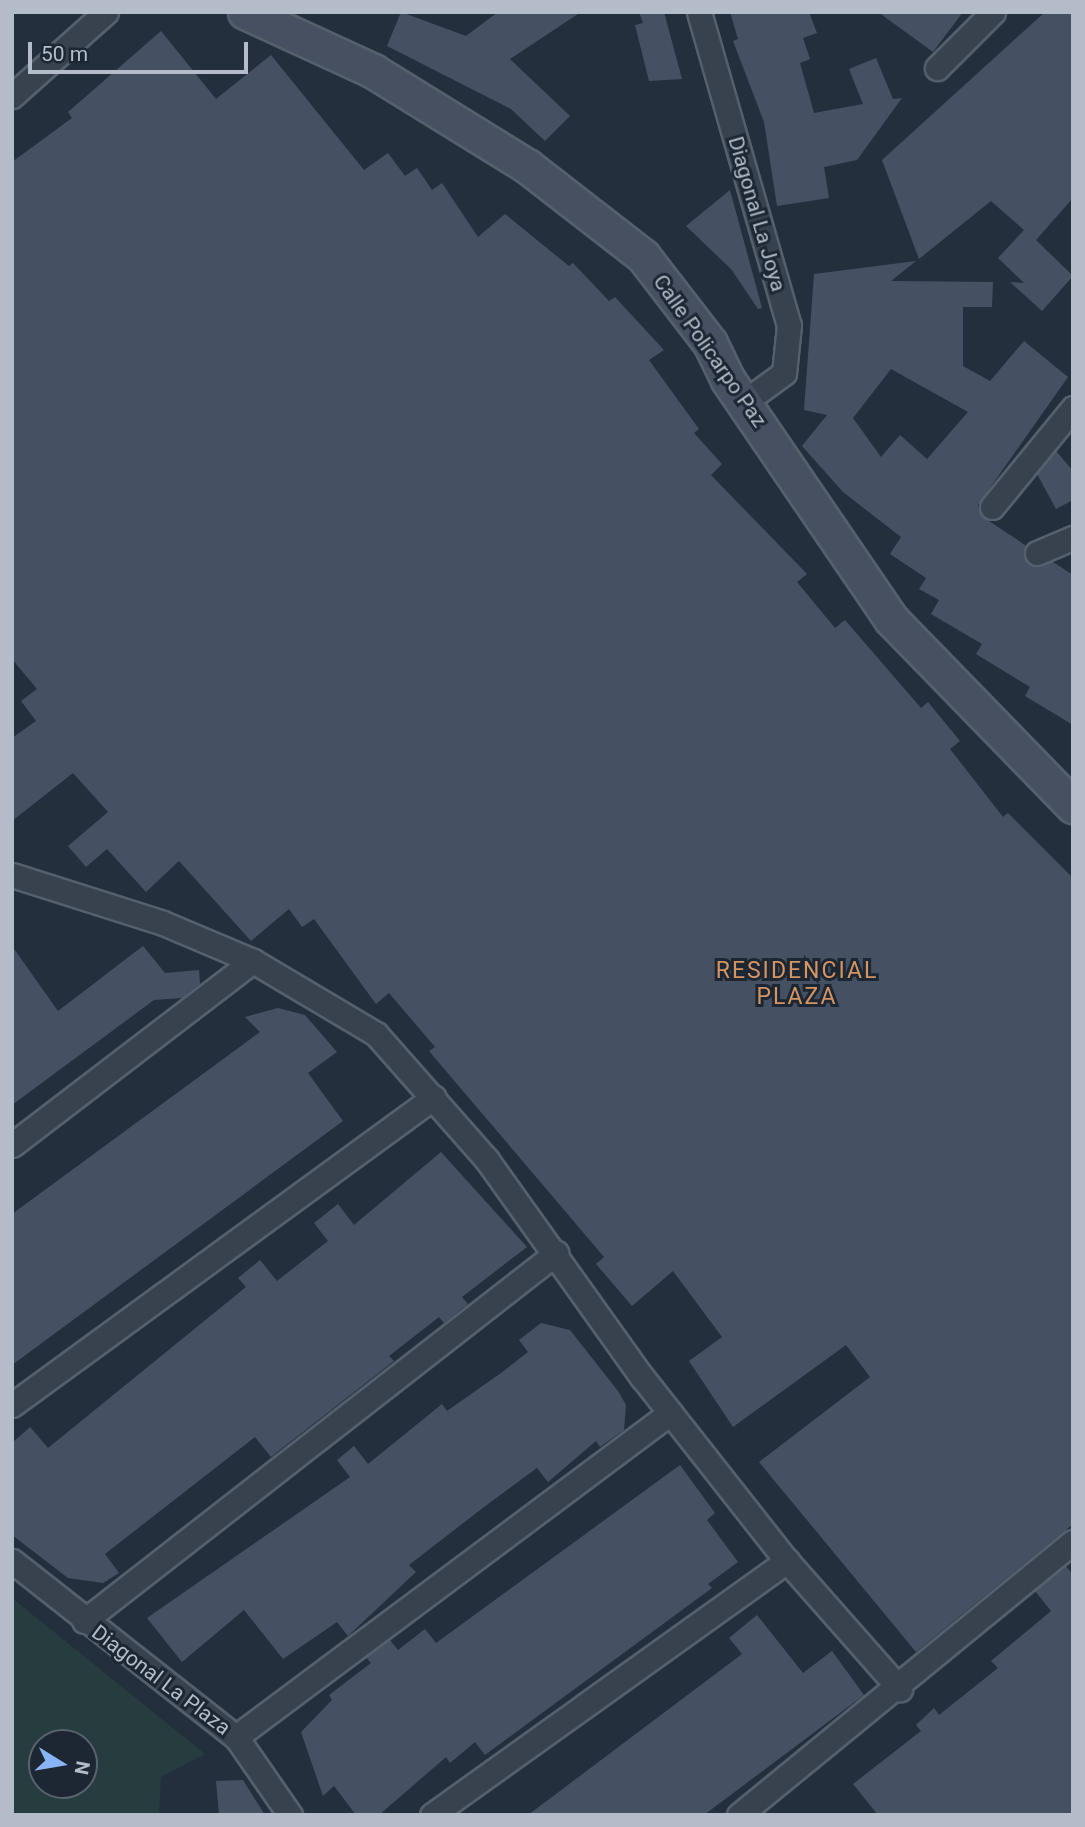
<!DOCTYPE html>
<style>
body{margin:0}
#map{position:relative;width:1085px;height:1827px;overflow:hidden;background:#242f3e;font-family:Roboto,sans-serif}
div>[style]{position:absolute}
.green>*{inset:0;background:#263c3f}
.building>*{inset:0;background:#455162}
.roads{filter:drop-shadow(2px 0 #565f6c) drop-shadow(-2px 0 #565f6c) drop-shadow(0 2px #565f6c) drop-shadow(0 -2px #565f6c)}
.street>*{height:23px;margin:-11.5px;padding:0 11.5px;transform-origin:11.5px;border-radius:11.5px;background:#38414e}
.secondary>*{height:33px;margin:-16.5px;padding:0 16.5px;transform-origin:16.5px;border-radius:16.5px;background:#465061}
span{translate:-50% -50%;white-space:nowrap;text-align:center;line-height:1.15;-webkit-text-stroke:6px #1d2633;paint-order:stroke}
.street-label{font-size:21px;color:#b4bcc9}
.neighbourhood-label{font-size:23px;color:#d59563;letter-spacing:2px}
.frame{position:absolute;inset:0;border:14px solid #b4bcc9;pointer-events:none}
.north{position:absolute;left:28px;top:1729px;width:70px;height:70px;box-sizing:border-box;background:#1d2633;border:2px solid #59626f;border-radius:50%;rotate:101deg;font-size:19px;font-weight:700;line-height:28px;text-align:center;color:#b4bcc9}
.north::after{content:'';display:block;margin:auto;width:24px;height:32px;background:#8ab4f8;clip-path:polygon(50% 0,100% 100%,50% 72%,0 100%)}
.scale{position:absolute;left:28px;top:42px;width:220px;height:32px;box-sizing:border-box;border:4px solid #b4bcc9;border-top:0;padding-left:9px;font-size:21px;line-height:24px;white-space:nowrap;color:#b4bcc9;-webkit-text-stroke:5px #1d2633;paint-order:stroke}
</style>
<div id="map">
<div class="green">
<div style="clip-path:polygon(evenodd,12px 1598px,205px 1754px,161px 1777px,159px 1815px,12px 1815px,12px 1598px,42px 1743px,84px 1743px,84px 1785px,42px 1785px,42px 1743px)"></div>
</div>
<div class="building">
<div style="clip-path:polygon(401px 12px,466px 36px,498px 12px,581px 12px,510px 59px,570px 116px,545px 141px,511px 109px,387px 46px)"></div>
<div style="clip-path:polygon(639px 12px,664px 12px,682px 79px,649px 81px,635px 25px,643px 23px)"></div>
<div style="clip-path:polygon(730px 12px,809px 12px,817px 33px,803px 38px,810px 59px,800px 63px,814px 113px,863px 104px,849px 69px,876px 58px,893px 99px,902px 98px,857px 160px,824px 167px,829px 198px,777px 206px,764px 122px,733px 41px,738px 39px)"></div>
<div style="clip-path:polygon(878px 12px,963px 12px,933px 52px)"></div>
<div style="clip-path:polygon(1045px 12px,1073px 12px,1073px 198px,1036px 240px,1073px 276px,1042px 311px,1010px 282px,1024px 283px,998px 258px,1024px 230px,991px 201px,919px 259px,882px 160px)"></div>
<div style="clip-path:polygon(161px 31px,216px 99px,271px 55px,364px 170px,388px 153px,405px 176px,417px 168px,432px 190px,442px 183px,478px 237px,505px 214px,569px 266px,573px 263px,609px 301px,615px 297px,664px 350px,649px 360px,699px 429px,694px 433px,722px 464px,711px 475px,807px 574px,797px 582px,835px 628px,845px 620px,921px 708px,928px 702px,960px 741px,950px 749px,1003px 817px,1008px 813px,1073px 878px,1073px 1524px,916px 1652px,759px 1462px,870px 1377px,846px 1345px,733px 1427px,689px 1361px,722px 1337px,673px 1271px,632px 1306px,596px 1264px,604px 1257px,429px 1051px,435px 1047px,389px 993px,376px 1004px,314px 919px,302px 927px,289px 909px,251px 941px,179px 861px,146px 892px,107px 849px,86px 867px,68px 846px,108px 812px,73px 773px,12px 821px,12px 738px,36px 721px,21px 701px,37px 689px,12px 659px,12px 162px,72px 118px,68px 112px)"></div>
<div style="clip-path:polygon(730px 190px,762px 308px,758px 309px,731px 269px,686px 226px)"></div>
<div style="clip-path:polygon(evenodd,916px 261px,891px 281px,993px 282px,992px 307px,963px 307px,963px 366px,990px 381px,1024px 341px,1068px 377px,978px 505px,983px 517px,1025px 545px,1029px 564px,1053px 562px,1073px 575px,1073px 725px,1025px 696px,1030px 687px,976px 654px,982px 644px,931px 614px,939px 600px,919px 589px,926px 578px,890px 554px,901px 537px,843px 492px,802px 446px,827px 415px,804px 410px,814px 274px,916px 261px,891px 369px,968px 412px,927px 459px,900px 435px,881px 457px,853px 418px,891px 369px)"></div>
<div style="clip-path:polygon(1056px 451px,1073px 471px,1073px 500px,1056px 509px,1037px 474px)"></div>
<div style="clip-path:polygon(12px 946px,58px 1011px,143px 946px,165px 973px,199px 970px,200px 984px,182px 998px,154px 1000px,12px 1105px)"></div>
<div style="clip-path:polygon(278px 1008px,305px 1015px,337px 1052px,308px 1073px,343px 1121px,12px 1365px,12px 1214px,260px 1032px,245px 1017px)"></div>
<div style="clip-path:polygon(441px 1152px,527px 1247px,462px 1297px,468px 1304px,444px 1323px,439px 1317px,389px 1356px,394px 1361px,271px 1457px,255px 1437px,105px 1554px,119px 1573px,103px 1583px,68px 1578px,12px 1535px,12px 1443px,30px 1427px,48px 1448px,246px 1287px,238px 1278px,260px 1260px,277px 1281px,328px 1241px,314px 1223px,338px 1204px,354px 1225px)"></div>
<div style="clip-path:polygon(541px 1323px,570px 1330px,618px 1391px,626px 1405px,624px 1430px,600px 1447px,596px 1441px,548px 1482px,537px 1468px,484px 1507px,409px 1565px,416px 1572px,348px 1636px,337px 1622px,283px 1659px,244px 1610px,182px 1662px,147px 1618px,350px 1477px,337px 1460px,354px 1446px,368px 1464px,442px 1404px,447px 1411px,501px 1373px,528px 1352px,519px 1340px)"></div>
<div style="clip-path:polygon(680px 1465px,715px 1513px,707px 1520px,738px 1562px,708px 1584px,712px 1588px,485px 1755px,475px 1742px,450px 1763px,446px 1757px,379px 1815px,356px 1815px,334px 1786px,323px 1796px,301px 1732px,332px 1700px,329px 1695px,371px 1663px,366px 1657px,390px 1640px,398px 1650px,425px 1629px,436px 1643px)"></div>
<div style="clip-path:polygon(1066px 1566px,1073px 1575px,1073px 1815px,878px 1815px,853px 1784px,921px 1731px,916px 1725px,934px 1708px,939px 1715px,998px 1668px,991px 1661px,1051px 1611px,1035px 1591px)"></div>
<div style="clip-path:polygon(757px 1615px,803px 1673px,832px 1651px,864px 1695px,704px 1815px,528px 1815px,742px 1654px,729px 1638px)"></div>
<div style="clip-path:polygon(243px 1780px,265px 1815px,219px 1815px,216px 1781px)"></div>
</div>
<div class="roads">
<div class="street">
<div style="left:699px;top:12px;width:326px;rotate:74deg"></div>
<div style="left:789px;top:325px;width:48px;rotate:95.9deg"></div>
<div style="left:784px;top:373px;width:46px;rotate:143.9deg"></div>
<div style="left:937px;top:68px;width:79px;rotate:-45deg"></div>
<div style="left:12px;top:96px;width:126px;rotate:-41.8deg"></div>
<div style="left:992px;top:507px;width:128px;rotate:-50.7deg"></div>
<div style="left:1037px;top:553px;width:39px;rotate:-23deg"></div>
<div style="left:12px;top:875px;width:158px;rotate:17.6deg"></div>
<div style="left:163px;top:923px;width:98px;rotate:22.9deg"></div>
<div style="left:253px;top:961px;width:143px;rotate:30.7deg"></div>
<div style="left:376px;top:1034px;width:168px;rotate:48.6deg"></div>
<div style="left:487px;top:1160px;width:267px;rotate:54.5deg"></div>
<div style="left:642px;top:1377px;width:234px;rotate:51.8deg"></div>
<div style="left:787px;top:1561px;width:171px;rotate:48.6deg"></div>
<div style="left:12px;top:1145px;width:303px;rotate:-37.4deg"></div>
<div style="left:12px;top:1405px;width:522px;rotate:-36.12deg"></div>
<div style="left:12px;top:1561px;width:285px;rotate:38.2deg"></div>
<div style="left:236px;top:1737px;width:95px;rotate:55.3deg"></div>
<div style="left:84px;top:1621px;width:599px;rotate:-37.94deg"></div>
<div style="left:236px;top:1737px;width:542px;rotate:-36.74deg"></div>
<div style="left:432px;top:1815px;width:437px;rotate:-35.6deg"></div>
<div style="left:739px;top:1815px;width:431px;rotate:-39.3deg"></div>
</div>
<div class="secondary">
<div style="left:245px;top:12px;width:141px;rotate:24.7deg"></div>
<div style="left:373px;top:71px;width:181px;rotate:31.7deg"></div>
<div style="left:527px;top:166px;width:147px;rotate:37.8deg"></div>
<div style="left:643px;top:256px;width:110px;rotate:52.4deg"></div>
<div style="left:710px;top:343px;width:41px;rotate:64.1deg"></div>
<div style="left:728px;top:380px;width:289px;rotate:55.7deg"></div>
<div style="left:891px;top:619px;width:261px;rotate:45.8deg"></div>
</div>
</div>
<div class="street-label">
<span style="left:757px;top:214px;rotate:74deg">Diagonal La Joya</span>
<span style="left:710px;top:351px;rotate:55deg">Calle Policarpo Paz</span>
<span style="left:161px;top:1680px;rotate:37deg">Diagonal La Plaza</span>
</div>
<div class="neighbourhood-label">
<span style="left:797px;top:984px">RESIDENCIAL<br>PLAZA</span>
</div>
<div class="frame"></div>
<div class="north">N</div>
<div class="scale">50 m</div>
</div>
